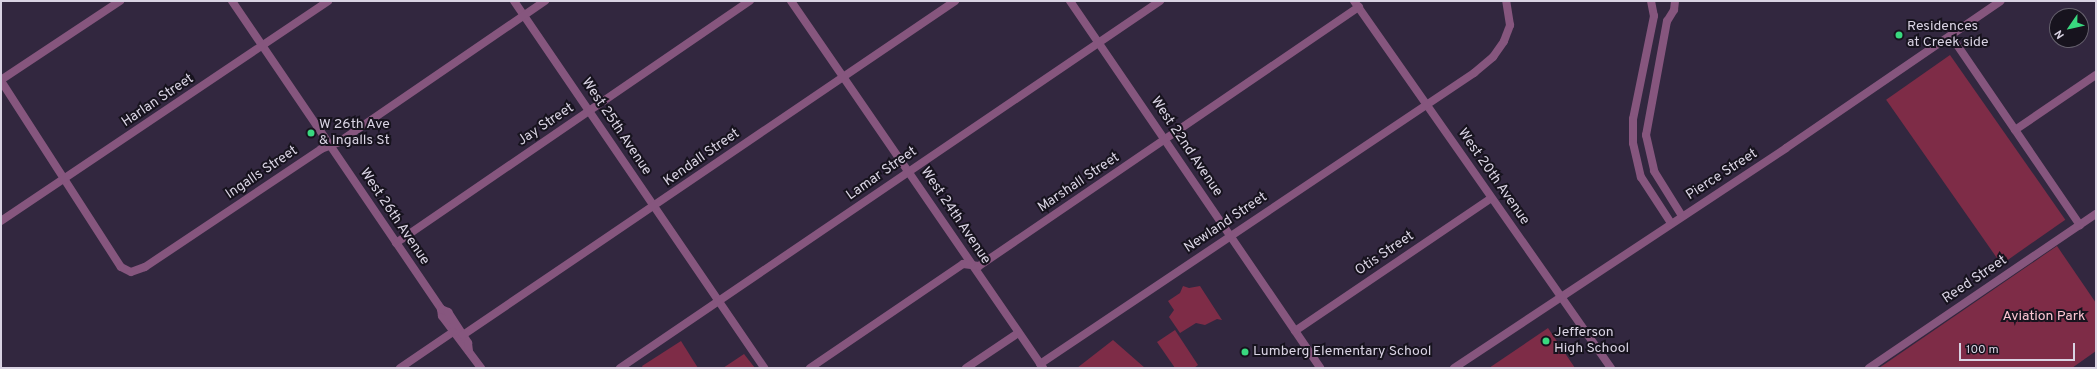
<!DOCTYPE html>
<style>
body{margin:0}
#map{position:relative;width:2097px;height:369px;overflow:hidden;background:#32273f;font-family:Overpass,sans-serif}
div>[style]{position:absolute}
.green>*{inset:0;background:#7e2c47;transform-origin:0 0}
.minor>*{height:8px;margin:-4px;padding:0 4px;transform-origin:4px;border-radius:4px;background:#86567e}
.dots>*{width:11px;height:11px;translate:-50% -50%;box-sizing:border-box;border:2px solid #17131e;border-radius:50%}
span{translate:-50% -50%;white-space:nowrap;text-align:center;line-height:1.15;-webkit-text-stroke:4px #17131e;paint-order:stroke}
.poi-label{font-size:14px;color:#d9d3e3}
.left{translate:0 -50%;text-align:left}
.street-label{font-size:14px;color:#d9d3e3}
.park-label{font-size:14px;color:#fcc5d2}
.frame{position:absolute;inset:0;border:2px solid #d9d3e3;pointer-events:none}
.north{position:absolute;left:2049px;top:8px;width:40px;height:40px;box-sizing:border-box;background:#17131e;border:1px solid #65606d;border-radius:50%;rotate:236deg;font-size:11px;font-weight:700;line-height:16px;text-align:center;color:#d9d3e3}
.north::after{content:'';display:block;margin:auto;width:14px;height:18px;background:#39d87f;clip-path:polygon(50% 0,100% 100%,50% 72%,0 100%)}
.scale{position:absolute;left:1959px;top:343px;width:116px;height:18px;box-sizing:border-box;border:2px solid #d9d3e3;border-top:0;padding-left:5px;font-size:12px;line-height:14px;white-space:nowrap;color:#d9d3e3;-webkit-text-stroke:3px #17131e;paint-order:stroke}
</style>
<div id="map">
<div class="green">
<div style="left:1950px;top:55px;width:201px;height:78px;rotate:55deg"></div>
<div style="clip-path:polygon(2057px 246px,2096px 303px,2096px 351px,2072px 368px,1879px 368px)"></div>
<div style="clip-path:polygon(1183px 286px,1189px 288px,1200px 286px,1222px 320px,1217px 319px,1205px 325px,1196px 323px,1180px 333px,1169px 317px,1174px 310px,1168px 301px,1180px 293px)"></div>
<div style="clip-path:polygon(1548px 328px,1575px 368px,1489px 368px)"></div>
<div style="clip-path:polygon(1175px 330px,1198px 365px,1194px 368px,1175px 368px,1157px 342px)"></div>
<div style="clip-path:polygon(1113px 340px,1145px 368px,1077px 368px)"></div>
<div style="clip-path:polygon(681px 341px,698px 368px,643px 368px,642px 366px)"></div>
<div style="clip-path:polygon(744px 354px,755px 368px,723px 368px)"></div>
</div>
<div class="minor">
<div style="left:232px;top:1px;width:372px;rotate:55.8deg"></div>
<div style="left:441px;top:309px;width:7px;rotate:82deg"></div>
<div style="left:442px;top:316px;width:65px;rotate:53.1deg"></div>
<div style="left:514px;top:1px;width:444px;rotate:55.7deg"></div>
<div style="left:791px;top:1px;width:445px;rotate:55.5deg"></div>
<div style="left:1070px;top:1px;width:444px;rotate:55.7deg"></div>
<div style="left:1354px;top:1px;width:448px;rotate:55deg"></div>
<div style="left:1651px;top:1px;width:15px;rotate:79deg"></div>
<div style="left:1654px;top:16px;width:105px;rotate:101.5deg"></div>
<div style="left:1633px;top:119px;width:24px;rotate:90deg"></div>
<div style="left:1633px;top:143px;width:35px;rotate:77deg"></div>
<div style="left:1641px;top:177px;width:55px;rotate:56.9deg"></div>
<div style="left:1675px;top:1px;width:9px;rotate:96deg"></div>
<div style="left:1674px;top:10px;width:13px;rotate:122deg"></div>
<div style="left:1667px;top:21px;width:116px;rotate:100.4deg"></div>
<div style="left:1646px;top:135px;width:37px;rotate:77deg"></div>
<div style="left:1654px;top:171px;width:53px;rotate:58.1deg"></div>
<div style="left:1951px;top:36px;width:229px;rotate:55.7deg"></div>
<div style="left:1px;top:80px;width:143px;rotate:-33.6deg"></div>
<div style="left:1px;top:81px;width:221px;rotate:57.2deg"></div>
<div style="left:121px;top:267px;width:11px;rotate:27deg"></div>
<div style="left:131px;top:272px;width:15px;rotate:-20deg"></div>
<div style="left:145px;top:267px;width:212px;rotate:-33.8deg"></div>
<div style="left:321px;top:149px;width:19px;rotate:-21deg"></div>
<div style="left:339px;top:142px;width:250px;rotate:-34.4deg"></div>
<div style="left:2015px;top:130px;width:98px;rotate:-34.2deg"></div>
<div style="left:1px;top:221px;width:394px;rotate:-33.9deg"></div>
<div style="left:396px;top:243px;width:429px;rotate:-34.4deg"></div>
<div style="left:441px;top:309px;width:8px;rotate:23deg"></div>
<div style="left:448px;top:312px;width:37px;rotate:57deg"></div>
<div style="left:468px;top:343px;width:8px;rotate:83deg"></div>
<div style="left:1295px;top:331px;width:235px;rotate:-34.1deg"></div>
<div style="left:463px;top:335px;width:595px;rotate:-34.17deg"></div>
<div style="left:1040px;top:364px;width:523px;rotate:-33.84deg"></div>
<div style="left:1474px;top:73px;width:25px;rotate:-40deg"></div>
<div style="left:1493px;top:57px;width:19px;rotate:-55deg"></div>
<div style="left:1504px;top:41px;width:17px;rotate:-69deg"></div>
<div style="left:1510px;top:25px;width:24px;rotate:-99deg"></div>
<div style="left:400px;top:368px;width:64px;rotate:-34.2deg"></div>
<div style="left:620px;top:368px;width:653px;rotate:-34.2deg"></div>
<div style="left:810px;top:368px;width:185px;rotate:-34.2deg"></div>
<div style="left:963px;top:264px;width:16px;rotate:7deg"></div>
<div style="left:979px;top:266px;width:460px;rotate:-34.3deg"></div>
<div style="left:966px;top:368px;width:63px;rotate:-33.9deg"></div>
<div style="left:1454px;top:368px;width:398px;rotate:-33.5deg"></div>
<div style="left:1786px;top:148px;width:260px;rotate:-34.4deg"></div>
<div style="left:1869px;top:368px;width:274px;rotate:-34.2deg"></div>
</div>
<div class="dots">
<div style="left:1899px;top:35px;background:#39d87f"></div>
<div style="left:311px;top:133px;background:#39d87f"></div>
<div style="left:1546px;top:341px;background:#39d87f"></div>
<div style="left:1245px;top:352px;background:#39d87f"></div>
</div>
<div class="poi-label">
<span class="left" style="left:1907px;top:35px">Residences<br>at Creek side</span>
<span class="left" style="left:319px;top:133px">W 26th Ave<br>&amp; Ingalls St</span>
<span class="left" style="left:1554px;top:341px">Jefferson<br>High School</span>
<span class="left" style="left:1253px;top:352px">Lumberg Elementary School</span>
</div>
<div class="street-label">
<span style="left:158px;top:101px;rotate:-34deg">Harlan Street</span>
<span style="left:546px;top:125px;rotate:-34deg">Jay Street</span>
<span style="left:616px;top:127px;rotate:56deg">West 25th Avenue</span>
<span style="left:1186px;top:147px;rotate:56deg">West 22nd Avenue</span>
<span style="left:702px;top:158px;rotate:-35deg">Kendall Street</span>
<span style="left:262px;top:173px;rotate:-34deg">Ingalls Street</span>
<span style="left:882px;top:174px;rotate:-35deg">Lamar Street</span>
<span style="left:1722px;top:175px;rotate:-33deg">Pierce Street</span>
<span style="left:1493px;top:177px;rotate:55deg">West 20th Avenue</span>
<span style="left:1079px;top:183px;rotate:-34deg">Marshall Street</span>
<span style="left:955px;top:216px;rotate:56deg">West 24th Avenue</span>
<span style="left:394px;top:217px;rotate:56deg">West 26th Avenue</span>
<span style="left:1226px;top:223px;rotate:-34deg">Newland Street</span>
<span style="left:1385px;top:254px;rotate:-34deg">Otis Street</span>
<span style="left:1975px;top:280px;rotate:-34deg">Reed Street</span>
</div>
<div class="park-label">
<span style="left:2044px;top:317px">Aviation Park</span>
</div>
<div class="frame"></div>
<div class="north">N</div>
<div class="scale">100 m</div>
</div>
